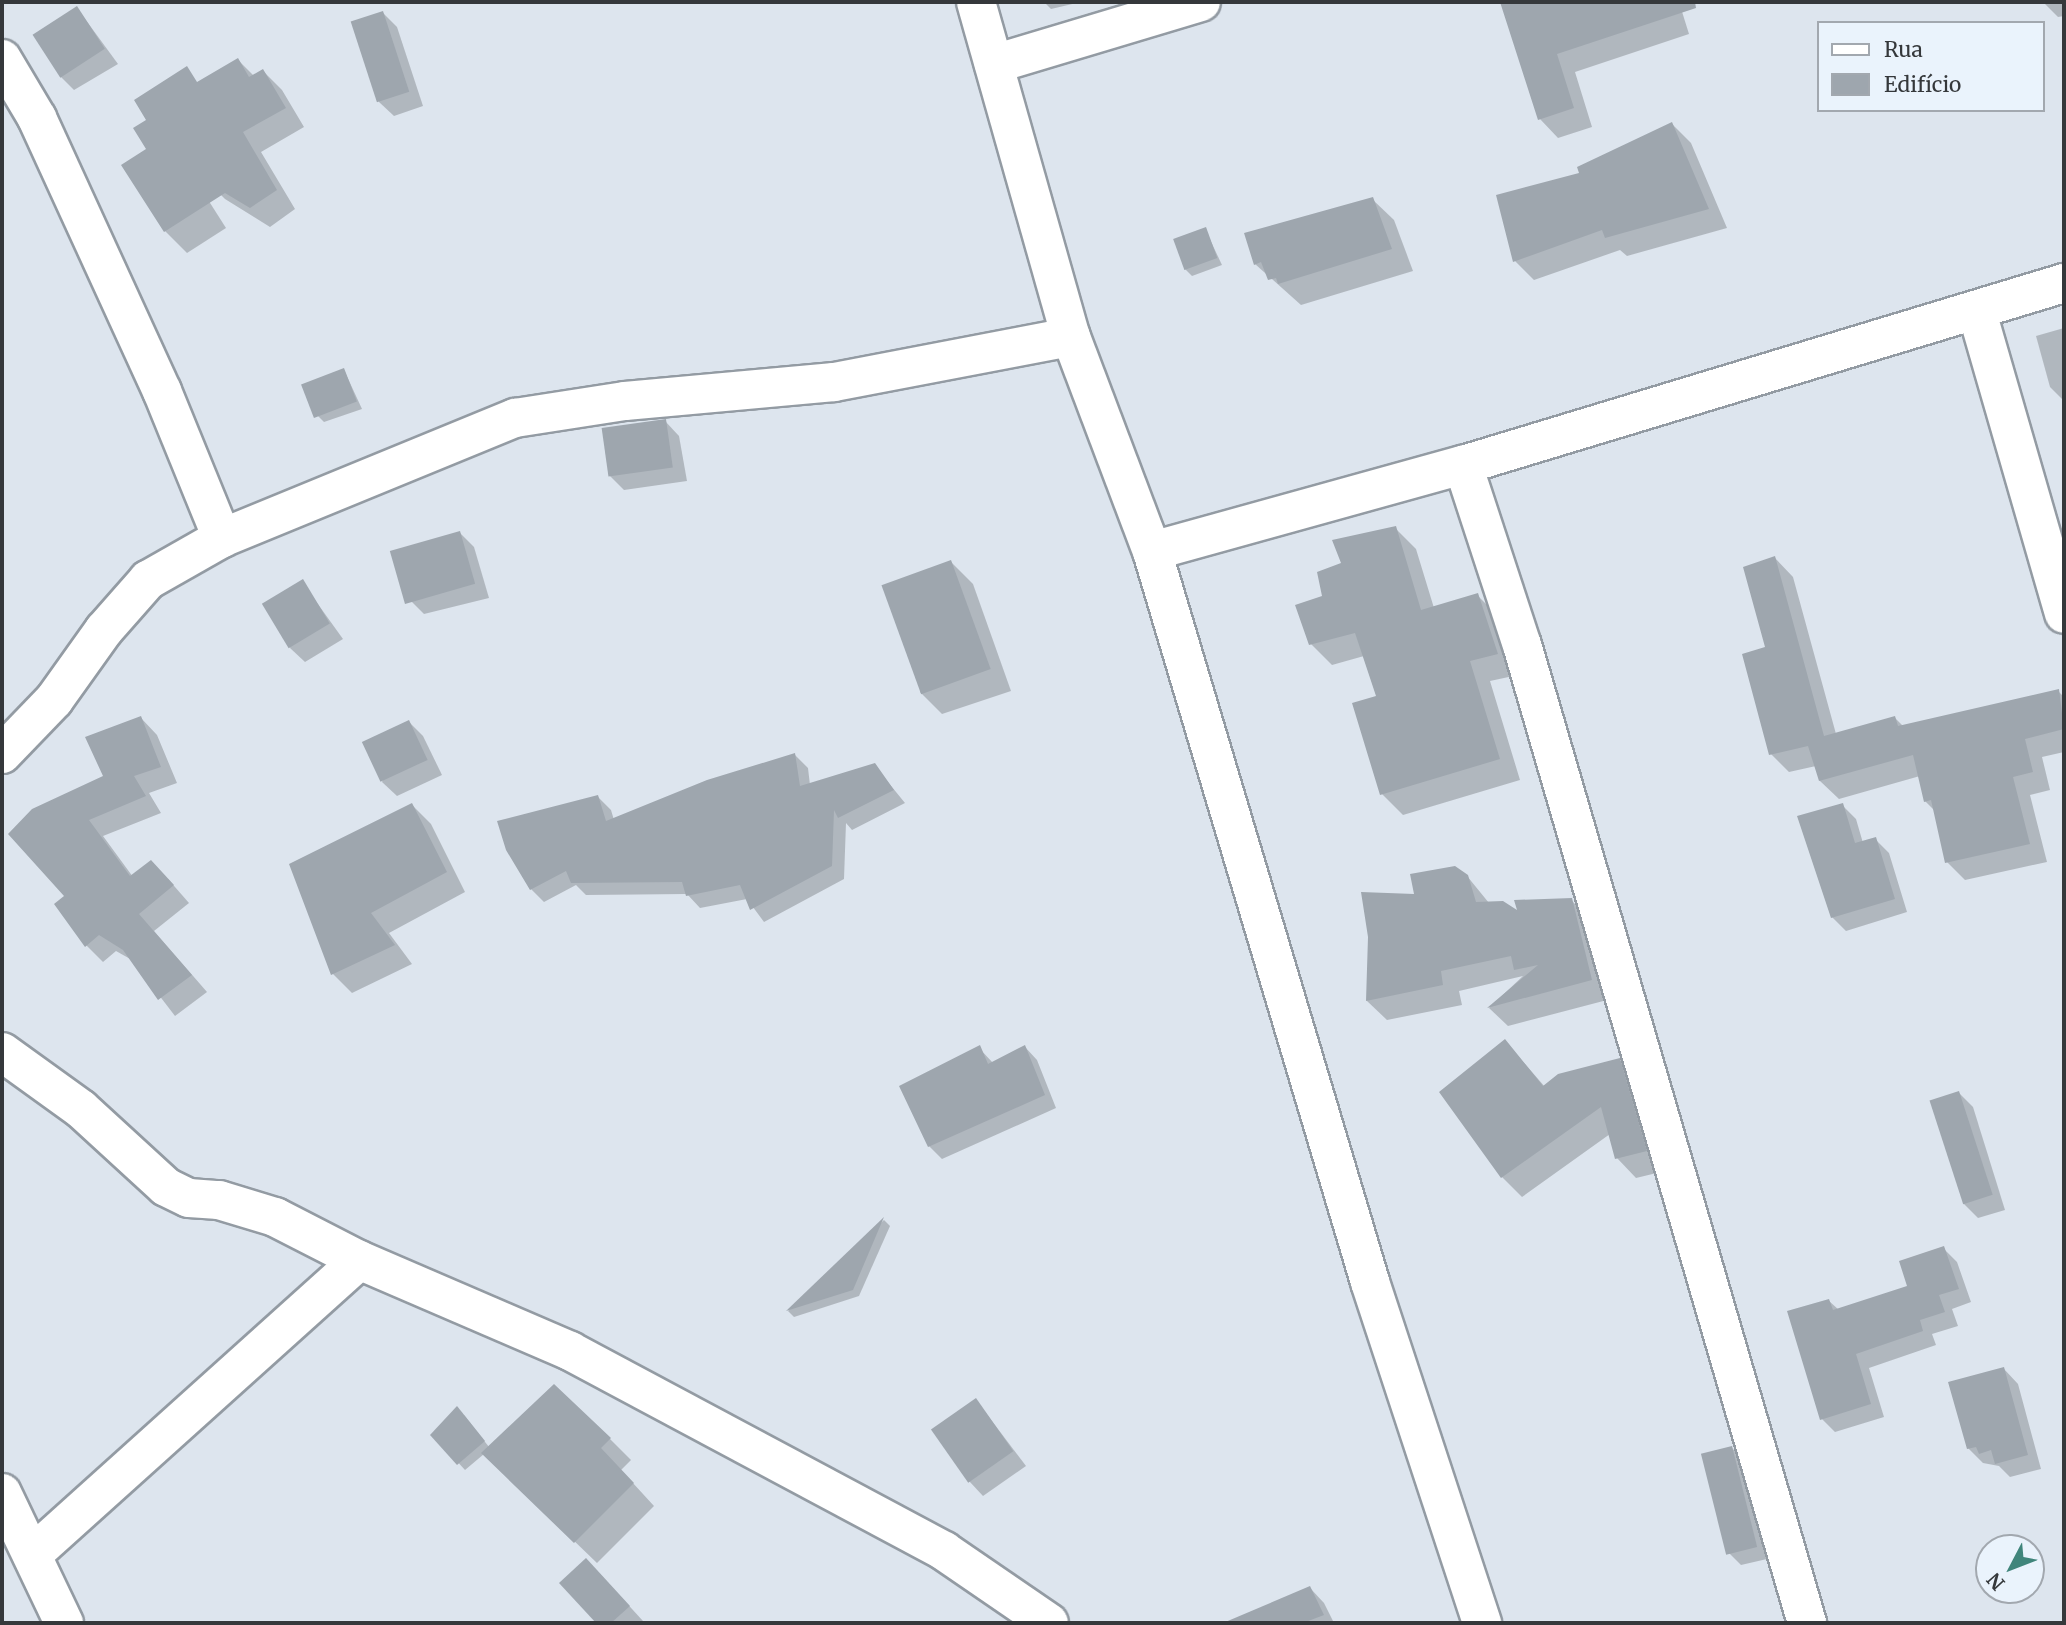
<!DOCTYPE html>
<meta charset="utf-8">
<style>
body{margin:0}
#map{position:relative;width:2066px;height:1625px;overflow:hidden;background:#dde5ee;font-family:Merriweather,serif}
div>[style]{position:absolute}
.shadow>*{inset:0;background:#0003}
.building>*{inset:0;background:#9ea6ae;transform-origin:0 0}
.roads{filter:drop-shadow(2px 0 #939ba3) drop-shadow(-2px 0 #939ba3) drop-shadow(0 2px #939ba3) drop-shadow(0 -2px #939ba3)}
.minor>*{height:38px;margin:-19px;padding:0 19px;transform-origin:19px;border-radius:19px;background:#fff}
span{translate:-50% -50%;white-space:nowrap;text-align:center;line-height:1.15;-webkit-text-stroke:5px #eaf3fc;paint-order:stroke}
.frame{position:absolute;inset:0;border:4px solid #35383b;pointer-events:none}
.legend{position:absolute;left:1817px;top:21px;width:228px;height:91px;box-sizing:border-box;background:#eaf3fc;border:2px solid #a2a8af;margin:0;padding:9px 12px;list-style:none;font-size:21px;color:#35383b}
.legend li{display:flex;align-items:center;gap:14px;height:35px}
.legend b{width:35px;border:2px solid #a2a8af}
.north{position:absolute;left:1975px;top:1534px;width:70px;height:70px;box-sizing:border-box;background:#eaf3fc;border:2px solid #a2a8af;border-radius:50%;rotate:228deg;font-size:19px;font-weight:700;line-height:28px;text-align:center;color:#35383b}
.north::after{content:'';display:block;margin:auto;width:24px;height:32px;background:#40857b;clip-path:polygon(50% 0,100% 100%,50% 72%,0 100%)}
</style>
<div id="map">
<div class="shadow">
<div style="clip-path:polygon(1044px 2px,1081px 2px,1051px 9px)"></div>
<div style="clip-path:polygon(1502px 2px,1679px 2px,1689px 34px,1575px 72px,1592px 127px,1558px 138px,1540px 119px)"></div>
<div style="clip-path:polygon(2064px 2px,2064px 16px,2058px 17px,2043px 2px)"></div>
<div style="clip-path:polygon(77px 8px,118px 64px,74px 90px,60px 76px)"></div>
<div style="clip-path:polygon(383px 13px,397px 27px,423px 106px,394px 116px,379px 102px)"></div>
<div style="clip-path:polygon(238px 60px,254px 76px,263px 71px,282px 90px,304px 127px,261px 152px,295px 209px,270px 227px,225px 199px,207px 181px)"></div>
<div style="clip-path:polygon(1672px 124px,1691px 143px,1727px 228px,1627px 256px,1620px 250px,1534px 280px,1515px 261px,1581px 174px)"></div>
<div style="clip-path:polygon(184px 162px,226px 228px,187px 253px,165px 231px)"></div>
<div style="clip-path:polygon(1372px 199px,1394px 220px,1413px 271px,1301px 305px,1255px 264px)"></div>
<div style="clip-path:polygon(1205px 229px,1222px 265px,1192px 276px,1185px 269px)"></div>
<div style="clip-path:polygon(2064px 328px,2064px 401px,2050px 387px,2036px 336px)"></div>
<div style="clip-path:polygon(344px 370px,362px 409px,324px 422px,318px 416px)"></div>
<div style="clip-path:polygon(665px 421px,679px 436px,687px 481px,624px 490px,610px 476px)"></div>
<div style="clip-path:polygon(1395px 528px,1416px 549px,1434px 608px,1477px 595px,1498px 616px,1518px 675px,1490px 681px,1520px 780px,1403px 815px,1382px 794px,1378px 697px,1364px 656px,1332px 665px,1311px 644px,1324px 597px,1343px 564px)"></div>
<div style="clip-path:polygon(460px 533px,474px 547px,489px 598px,424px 614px,410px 600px)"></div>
<div style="clip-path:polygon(1775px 558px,1793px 577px,1836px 734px,1895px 718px,1903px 726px,2058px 691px,2064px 697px,2064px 752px,2042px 757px,2050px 790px,2030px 795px,2047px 862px,1965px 880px,1947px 862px,1935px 811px,1925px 801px,1920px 776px,1839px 799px,1820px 781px,1816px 766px,1789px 772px,1771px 754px,1767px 648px)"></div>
<div style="clip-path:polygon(951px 562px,973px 584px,1011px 691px,942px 714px,920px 692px)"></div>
<div style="clip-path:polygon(302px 582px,343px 639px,305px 662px,290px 648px)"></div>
<div style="clip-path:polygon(141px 718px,157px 735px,177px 783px,149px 793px,161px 813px,103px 836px,133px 877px,168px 879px,189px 903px,154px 931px,207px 992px,175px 1016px,132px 960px,116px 951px,103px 962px,86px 945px,67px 896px,10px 834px,105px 777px)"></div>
<div style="clip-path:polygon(409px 722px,423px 736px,442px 775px,397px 796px,382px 782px)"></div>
<div style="clip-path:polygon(795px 755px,808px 768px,810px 785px,874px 765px,905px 803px,852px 830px,846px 823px,844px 879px,764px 922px,747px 899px,700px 908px,687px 894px,586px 895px,576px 885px,544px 902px,531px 889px,598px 797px,611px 810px,614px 820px)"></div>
<div style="clip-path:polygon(412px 805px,431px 824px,465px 892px,389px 933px,412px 964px,352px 993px,333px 974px)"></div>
<div style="clip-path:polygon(1842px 805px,1856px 819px,1863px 843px,1875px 839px,1889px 853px,1907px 912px,1846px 931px,1832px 917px)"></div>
<div style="clip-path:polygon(1467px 876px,1489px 903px,1519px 915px,1571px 900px,1591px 920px,1611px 999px,1508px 1026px,1489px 1008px,1523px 976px,1459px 991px,1462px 1005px,1387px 1020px,1367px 1001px,1416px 896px)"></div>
<div style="clip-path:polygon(1505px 1041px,1545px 1087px,1619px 1060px,1639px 1080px,1665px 1171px,1636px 1178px,1617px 1158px,1610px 1134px,1522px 1197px,1502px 1177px)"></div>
<div style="clip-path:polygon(1025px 1047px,1037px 1060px,1056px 1108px,942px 1159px,929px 1146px,979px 1048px,993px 1063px)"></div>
<div style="clip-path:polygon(1959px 1093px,1973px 1107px,2005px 1210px,1978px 1218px,1964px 1204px)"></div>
<div style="clip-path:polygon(884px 1220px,890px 1226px,859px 1296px,794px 1317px,788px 1311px)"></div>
<div style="clip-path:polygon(1943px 1248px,1957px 1262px,1971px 1302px,1952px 1309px,1958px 1326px,1932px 1334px,1936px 1345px,1869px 1368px,1884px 1417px,1835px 1432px,1822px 1419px,1829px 1301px,1839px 1310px,1909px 1287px)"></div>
<div style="clip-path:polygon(2004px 1369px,2018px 1384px,2041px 1469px,2010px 1477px,1999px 1466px,1983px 1463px,1968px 1448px)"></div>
<div style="clip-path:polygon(976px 1400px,1026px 1466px,983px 1496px,969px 1481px)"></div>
<div style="clip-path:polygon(464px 1415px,489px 1447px,610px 1439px,631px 1460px,621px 1470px,654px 1506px,597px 1563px,484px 1454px,465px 1470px,433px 1435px)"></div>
<div style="clip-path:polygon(1732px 1448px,1743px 1460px,1767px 1559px,1741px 1565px,1729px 1553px)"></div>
<div style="clip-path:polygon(600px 1574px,643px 1621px,640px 1623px,599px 1623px,561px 1583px)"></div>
<div style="clip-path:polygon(1310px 1588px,1324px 1603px,1334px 1623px,1274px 1623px,1267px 1606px)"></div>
</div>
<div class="building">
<div style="clip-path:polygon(1500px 2px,1695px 2px,1696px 8px,1557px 54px,1574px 108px,1538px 120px)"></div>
<div style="left:77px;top:6px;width:51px;height:53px;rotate:57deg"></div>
<div style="left:383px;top:11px;width:85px;height:34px;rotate:72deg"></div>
<div style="clip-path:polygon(238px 58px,249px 77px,263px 69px,286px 108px,243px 132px,277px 190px,250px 208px,225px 193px,164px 232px,121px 165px,146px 149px,133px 128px,146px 120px,134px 100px,187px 66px,197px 82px)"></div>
<div style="clip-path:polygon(1672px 122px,1709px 209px,1605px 238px,1602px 230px,1513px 262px,1496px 195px,1579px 173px,1577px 167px)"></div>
<div style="clip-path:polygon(1373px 197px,1392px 249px,1278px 284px,1276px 278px,1268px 280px,1261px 262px,1254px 265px,1244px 233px)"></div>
<div style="left:1206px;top:227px;width:33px;height:35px;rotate:70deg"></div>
<div style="left:344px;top:368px;width:36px;height:46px;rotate:69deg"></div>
<div style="left:666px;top:419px;width:49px;height:65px;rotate:82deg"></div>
<div style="clip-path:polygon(1396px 526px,1421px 610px,1478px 593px,1498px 654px,1470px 661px,1500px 759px,1380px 795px,1352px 703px,1376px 696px,1355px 633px,1309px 645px,1295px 605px,1322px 596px,1317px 572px,1341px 563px,1332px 540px)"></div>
<div style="left:460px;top:531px;width:55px;height:73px;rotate:74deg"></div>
<div style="clip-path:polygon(1775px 556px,1824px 736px,1895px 716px,1898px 726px,2059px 689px,2064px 729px,2025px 739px,2033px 772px,2013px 777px,2030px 844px,1945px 863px,1931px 800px,1924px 802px,1913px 755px,1819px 781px,1808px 746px,1769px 755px,1742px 654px,1765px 647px,1743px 567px)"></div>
<div style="left:951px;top:560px;width:116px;height:74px;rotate:70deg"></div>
<div style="left:303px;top:579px;width:52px;height:48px;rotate:59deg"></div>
<div style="clip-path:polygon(141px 716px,161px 767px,134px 776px,146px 796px,89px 820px,130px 876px,151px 860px,174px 885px,139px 914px,192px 975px,158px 1000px,123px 950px,99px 935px,85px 947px,54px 904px,64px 896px,8px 834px,32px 809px,103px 776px,85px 737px)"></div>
<div style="left:409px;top:720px;width:44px;height:52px;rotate:65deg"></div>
<div style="clip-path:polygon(795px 753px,800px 786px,875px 763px,894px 790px,838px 818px,834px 810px,832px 866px,750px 910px,740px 885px,686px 896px,682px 882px,571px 883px,566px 871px,530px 890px,506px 850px,497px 821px,598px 795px,606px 821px,707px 780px)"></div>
<div style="clip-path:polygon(412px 803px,447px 872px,371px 913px,395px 945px,331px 975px,289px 864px)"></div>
<div style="clip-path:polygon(1843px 803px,1855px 843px,1876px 837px,1895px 899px,1831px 918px,1797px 816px)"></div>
<div style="clip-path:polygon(1455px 866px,1468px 875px,1476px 902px,1503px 901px,1517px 910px,1514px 900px,1572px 898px,1592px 980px,1487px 1008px,1538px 965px,1514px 970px,1511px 956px,1441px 971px,1443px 985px,1366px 1001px,1368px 937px,1361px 892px,1414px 894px,1410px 874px)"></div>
<div style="clip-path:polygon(1505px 1039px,1543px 1086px,1558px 1074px,1620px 1058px,1647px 1151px,1615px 1159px,1601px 1107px,1501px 1178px,1439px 1092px)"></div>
<div style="clip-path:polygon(980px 1045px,988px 1064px,1025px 1045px,1045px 1095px,928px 1147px,899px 1086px)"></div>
<div style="left:1959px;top:1091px;width:109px;height:31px;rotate:72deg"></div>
<div style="clip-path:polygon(884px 1217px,853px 1290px,786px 1311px)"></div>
<div style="clip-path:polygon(1944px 1246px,1959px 1289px,1939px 1295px,1945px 1312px,1920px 1320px,1923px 1331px,1856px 1354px,1871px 1404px,1820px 1420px,1787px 1311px,1829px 1299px,1833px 1310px,1907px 1286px,1899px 1261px)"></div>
<div style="clip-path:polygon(2004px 1367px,2028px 1455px,1995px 1464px,1991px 1450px,1979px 1454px,1976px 1447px,1967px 1449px,1948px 1382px)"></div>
<div style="clip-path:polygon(554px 1384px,611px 1438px,601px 1448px,634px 1483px,574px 1543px,481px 1453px)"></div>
<div style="left:976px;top:1398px;width:65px;height:55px;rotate:55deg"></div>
<div style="clip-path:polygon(457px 1406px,485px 1441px,457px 1465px,430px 1435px)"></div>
<div style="left:1732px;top:1446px;width:104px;height:32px;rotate:76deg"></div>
<div style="clip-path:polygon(586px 1558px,630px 1606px,611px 1623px,596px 1623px,559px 1583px)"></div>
<div style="clip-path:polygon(1310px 1586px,1324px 1615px,1303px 1623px,1223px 1623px)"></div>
</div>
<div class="roads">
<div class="minor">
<div style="left:976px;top:2px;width:348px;rotate:74.2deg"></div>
<div style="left:1071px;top:337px;width:229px;rotate:69.3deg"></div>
<div style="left:1152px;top:551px;width:763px;rotate:73.39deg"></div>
<div style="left:1370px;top:1282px;width:359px;rotate:71.8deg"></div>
<div style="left:2px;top:59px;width:69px;rotate:59.3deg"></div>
<div style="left:37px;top:118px;width:300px;rotate:65.4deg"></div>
<div style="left:162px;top:391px;width:159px;rotate:67.8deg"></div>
<div style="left:994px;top:64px;width:216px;rotate:-16.7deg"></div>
<div style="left:1977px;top:312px;width:314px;rotate:73.9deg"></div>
<div style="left:1463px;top:465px;width:189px;rotate:71.9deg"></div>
<div style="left:1522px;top:645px;width:1019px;rotate:73.75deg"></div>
<div style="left:1152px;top:551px;width:323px;rotate:-15.5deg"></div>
<div style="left:1463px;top:465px;width:628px;rotate:-16.85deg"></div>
<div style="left:2px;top:754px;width:75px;rotate:-46.1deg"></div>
<div style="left:54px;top:700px;width:86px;rotate:-54.5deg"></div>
<div style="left:104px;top:630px;width:67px;rotate:-48.7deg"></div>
<div style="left:148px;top:580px;width:85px;rotate:-29.6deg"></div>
<div style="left:222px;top:538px;width:317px;rotate:-22.3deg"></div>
<div style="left:515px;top:418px;width:111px;rotate:-8.8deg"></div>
<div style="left:625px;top:401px;width:210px;rotate:-5.2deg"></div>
<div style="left:834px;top:382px;width:241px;rotate:-10.8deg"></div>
<div style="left:2px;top:1052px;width:97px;rotate:35.8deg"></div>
<div style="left:81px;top:1109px;width:115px;rotate:42.5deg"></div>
<div style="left:166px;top:1187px;width:25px;rotate:26deg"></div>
<div style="left:189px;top:1198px;width:30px;rotate:4deg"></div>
<div style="left:219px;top:1200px;width:59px;rotate:16.9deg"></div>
<div style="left:275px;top:1217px;width:94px;rotate:27.1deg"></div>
<div style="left:359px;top:1260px;width:230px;rotate:23.3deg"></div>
<div style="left:570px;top:1351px;width:424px;rotate:28.1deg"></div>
<div style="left:944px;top:1551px;width:127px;rotate:34.4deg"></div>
<div style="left:2px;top:1493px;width:144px;rotate:64.5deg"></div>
<div style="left:33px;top:1554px;width:439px;rotate:-42deg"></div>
</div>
</div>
<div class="frame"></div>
<ul class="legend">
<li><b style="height:9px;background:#fff"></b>Rua</li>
<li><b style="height:19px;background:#9ea6ae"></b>Edifício</li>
</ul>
<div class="north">N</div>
</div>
